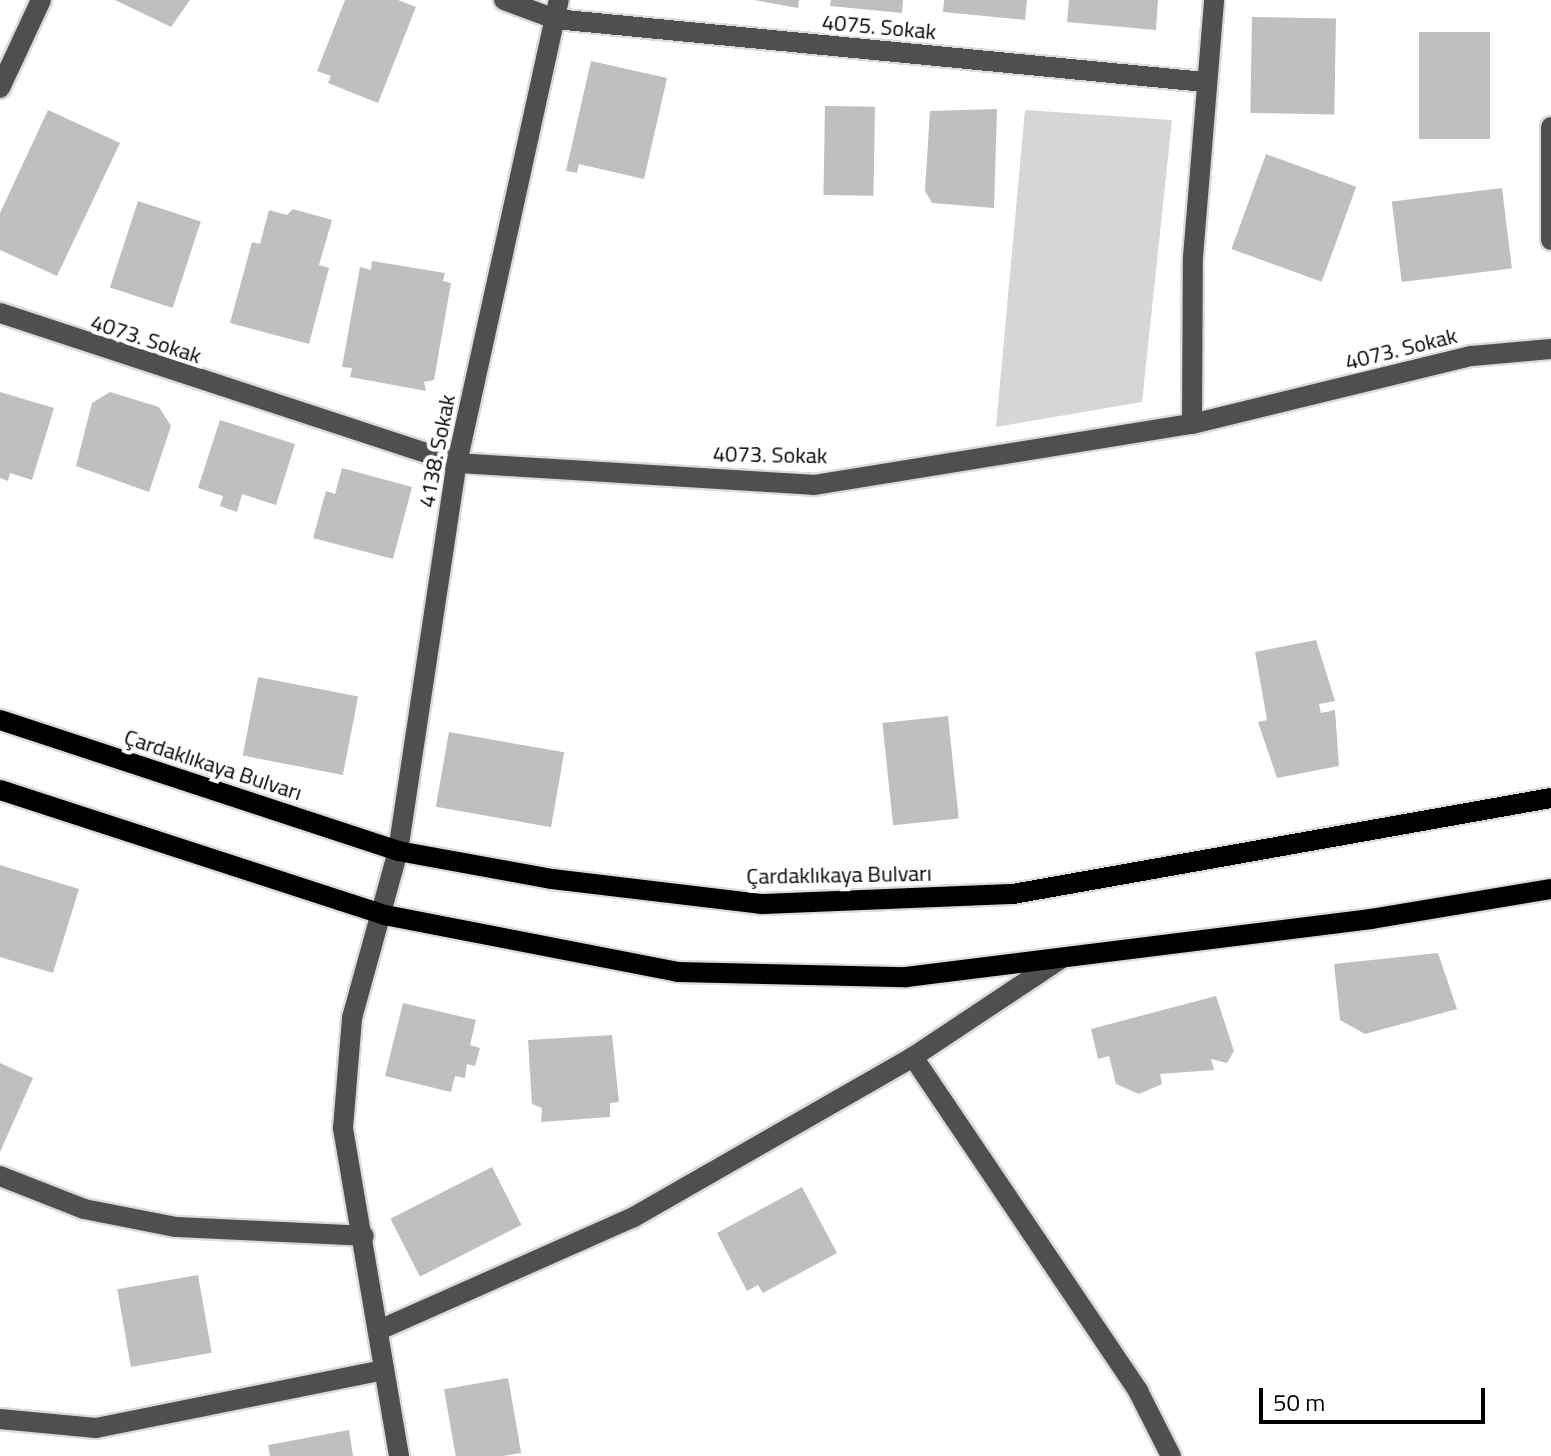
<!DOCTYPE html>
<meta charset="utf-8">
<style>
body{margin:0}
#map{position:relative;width:1551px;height:1456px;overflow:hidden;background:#fff;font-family:"Titillium Web",sans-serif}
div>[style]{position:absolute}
.green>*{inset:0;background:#d6d6d6}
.building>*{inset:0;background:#bfbfbf;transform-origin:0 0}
.roads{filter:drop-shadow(2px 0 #dbdbdb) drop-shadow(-2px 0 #dbdbdb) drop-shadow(0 2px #dbdbdb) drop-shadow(0 -2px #dbdbdb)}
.minor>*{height:20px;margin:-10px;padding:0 10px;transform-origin:10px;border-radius:10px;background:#4f4f4f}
.major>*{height:20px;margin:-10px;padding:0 10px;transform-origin:10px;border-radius:10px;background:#000}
span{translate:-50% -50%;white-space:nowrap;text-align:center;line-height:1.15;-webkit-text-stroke:8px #fff;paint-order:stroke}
.street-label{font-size:22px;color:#000}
.scale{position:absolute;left:1259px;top:1388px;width:226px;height:36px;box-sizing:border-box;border:4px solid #000;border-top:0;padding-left:10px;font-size:24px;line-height:28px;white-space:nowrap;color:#000;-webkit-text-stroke:6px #fff;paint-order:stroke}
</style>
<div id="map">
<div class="green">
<div style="clip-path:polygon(1025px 110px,1172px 120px,1142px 402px,996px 427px)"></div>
</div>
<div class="building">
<div style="clip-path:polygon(115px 0,190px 0,171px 27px)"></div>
<div style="clip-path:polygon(345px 0,398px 0,416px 7px,378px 103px,328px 83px,331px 76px,317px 71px)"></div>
<div style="clip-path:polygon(754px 0,799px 0,798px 8px)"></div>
<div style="clip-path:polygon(831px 0,903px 0,902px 13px,830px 6px)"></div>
<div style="clip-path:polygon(944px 0,1027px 0,1025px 20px,943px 12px)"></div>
<div style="clip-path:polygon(1069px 0,1158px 0,1156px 30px,1067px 22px)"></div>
<div style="left:1252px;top:17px;width:84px;height:96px;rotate:1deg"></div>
<div style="left:1490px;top:32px;width:107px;height:71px;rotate:90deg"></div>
<div style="clip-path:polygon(591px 61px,667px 78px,644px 179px,579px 164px,577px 173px,566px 171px)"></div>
<div style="left:825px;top:106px;width:50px;height:89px;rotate:1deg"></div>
<div style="clip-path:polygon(997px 109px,994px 208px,932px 203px,925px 191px,930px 111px)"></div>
<div style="clip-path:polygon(48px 110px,120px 143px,57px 276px,0 250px,0 213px)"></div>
<div style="left:1266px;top:154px;width:96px;height:101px;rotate:20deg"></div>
<div style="left:1502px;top:188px;width:81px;height:111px;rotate:83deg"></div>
<div style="left:138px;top:201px;width:66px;height:91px;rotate:18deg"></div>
<div style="clip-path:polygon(293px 209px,332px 220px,319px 265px,329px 268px,309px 344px,230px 323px,252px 242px,260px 244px,269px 210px,287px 215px)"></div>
<div style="clip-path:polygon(372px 261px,445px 273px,443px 281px,451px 283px,434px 380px,424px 382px,426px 391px,350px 377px,352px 368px,342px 367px,360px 267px,371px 270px)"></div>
<div style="clip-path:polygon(0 392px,54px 408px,32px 480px,10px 473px,8px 481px,0 478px)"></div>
<div style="clip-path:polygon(110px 392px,159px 407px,171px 426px,149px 492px,76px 466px,92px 403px)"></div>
<div style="clip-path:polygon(220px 420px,295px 444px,276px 505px,242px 494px,237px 512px,220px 506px,223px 496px,198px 488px)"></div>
<div style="clip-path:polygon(342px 468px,412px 487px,393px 559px,313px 538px,326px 491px,335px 494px)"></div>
<div style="clip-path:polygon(1316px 640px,1335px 701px,1319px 704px,1321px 713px,1335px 710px,1339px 766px,1277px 778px,1258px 722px,1267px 720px,1255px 652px)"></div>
<div style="left:258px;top:677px;width:102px;height:80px;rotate:11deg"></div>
<div style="left:948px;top:716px;width:103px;height:66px;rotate:84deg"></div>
<div style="left:449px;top:732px;width:117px;height:76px;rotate:10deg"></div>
<div style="clip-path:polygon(0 865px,79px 889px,53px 973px,0 957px)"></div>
<div style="clip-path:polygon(1438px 953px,1457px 1009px,1365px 1034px,1340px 1020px,1334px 964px)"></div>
<div style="clip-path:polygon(1216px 996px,1234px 1051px,1227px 1063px,1211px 1059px,1214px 1070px,1160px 1074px,1162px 1084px,1139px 1094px,1116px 1084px,1109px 1056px,1098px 1059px,1091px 1029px)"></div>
<div style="clip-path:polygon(403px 1003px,476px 1020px,470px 1045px,480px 1048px,475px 1066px,467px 1064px,465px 1078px,455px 1076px,451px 1092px,385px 1076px)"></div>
<div style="clip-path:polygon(612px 1035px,619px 1102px,610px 1103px,610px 1117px,541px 1122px,542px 1108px,532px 1104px,528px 1040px)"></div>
<div style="clip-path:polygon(0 1063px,33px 1078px,0 1152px)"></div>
<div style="left:492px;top:1167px;width:65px;height:114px;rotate:63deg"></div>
<div style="clip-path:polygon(802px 1187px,837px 1253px,763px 1293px,758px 1285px,747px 1291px,717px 1233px)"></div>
<div style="left:198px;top:1275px;width:79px;height:82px;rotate:80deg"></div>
<div style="left:508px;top:1378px;width:76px;height:65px;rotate:80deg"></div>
<div style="clip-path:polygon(349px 1430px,353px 1456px,270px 1456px,268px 1445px)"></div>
</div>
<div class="roads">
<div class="minor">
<div style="left:504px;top:0;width:54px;rotate:20.4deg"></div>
<div style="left:555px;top:19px;width:653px;rotate:5.54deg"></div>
<div style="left:0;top:88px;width:97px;rotate:-65deg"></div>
<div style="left:1551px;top:127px;width:113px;rotate:90deg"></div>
<div style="left:0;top:313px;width:481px;rotate:18.2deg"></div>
<div style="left:457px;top:463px;width:358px;rotate:3.5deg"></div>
<div style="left:814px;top:485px;width:383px;rotate:-9.2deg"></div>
<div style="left:1192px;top:424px;width:288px;rotate:-13.7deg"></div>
<div style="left:1472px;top:356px;width:79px;rotate:-5.1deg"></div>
<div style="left:1192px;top:424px;width:167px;rotate:-89.7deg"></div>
<div style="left:1193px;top:257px;width:258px;rotate:-85.3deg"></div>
<div style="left:913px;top:1057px;width:403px;rotate:56deg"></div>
<div style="left:1138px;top:1391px;width:73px;rotate:63.1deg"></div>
<div style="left:0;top:1176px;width:90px;rotate:21.4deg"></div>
<div style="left:84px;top:1209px;width:94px;rotate:11.1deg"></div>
<div style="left:176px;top:1227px;width:188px;rotate:2.7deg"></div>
<div style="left:379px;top:1330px;width:277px;rotate:-23.9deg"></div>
<div style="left:632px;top:1218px;width:324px;rotate:-29.8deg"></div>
<div style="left:913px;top:1057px;width:179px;rotate:-33.6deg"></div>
<div style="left:0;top:1419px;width:96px;rotate:5.4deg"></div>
<div style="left:96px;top:1428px;width:294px;rotate:-11.4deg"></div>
<div style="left:399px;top:1456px;width:333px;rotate:-99.7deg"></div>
<div style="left:343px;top:1128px;width:110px;rotate:-85.3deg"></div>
<div style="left:352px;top:1018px;width:173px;rotate:-74.6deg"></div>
<div style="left:398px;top:851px;width:392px;rotate:-81.4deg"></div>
<div style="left:457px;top:463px;width:474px;rotate:-77.6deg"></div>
</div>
<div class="major">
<div style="left:0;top:720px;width:419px;rotate:18.2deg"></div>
<div style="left:398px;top:851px;width:157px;rotate:10.3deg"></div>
<div style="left:552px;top:879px;width:210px;rotate:6.8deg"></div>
<div style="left:761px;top:904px;width:252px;rotate:-2.3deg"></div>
<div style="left:1013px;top:894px;width:546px;rotate:-10.12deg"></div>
<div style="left:0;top:790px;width:405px;rotate:18deg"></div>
<div style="left:385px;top:915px;width:298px;rotate:11deg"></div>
<div style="left:677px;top:972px;width:229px;rotate:1.3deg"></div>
<div style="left:906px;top:977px;width:469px;rotate:-7.1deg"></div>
<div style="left:1371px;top:919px;width:182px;rotate:-9.5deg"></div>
</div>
</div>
<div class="street-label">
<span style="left:879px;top:27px;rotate:5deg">4075. Sokak</span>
<span style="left:146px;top:339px;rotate:18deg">4073. Sokak</span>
<span style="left:1401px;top:349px;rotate:-14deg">4073. Sokak</span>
<span style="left:437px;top:451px;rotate:-79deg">4138. Sokak</span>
<span style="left:770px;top:455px;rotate:1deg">4073. Sokak</span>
<span style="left:213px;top:765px;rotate:18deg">Çardaklıkaya Bulvarı</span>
<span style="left:839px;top:875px;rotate:-1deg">Çardaklıkaya Bulvarı</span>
</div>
<div class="scale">50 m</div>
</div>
